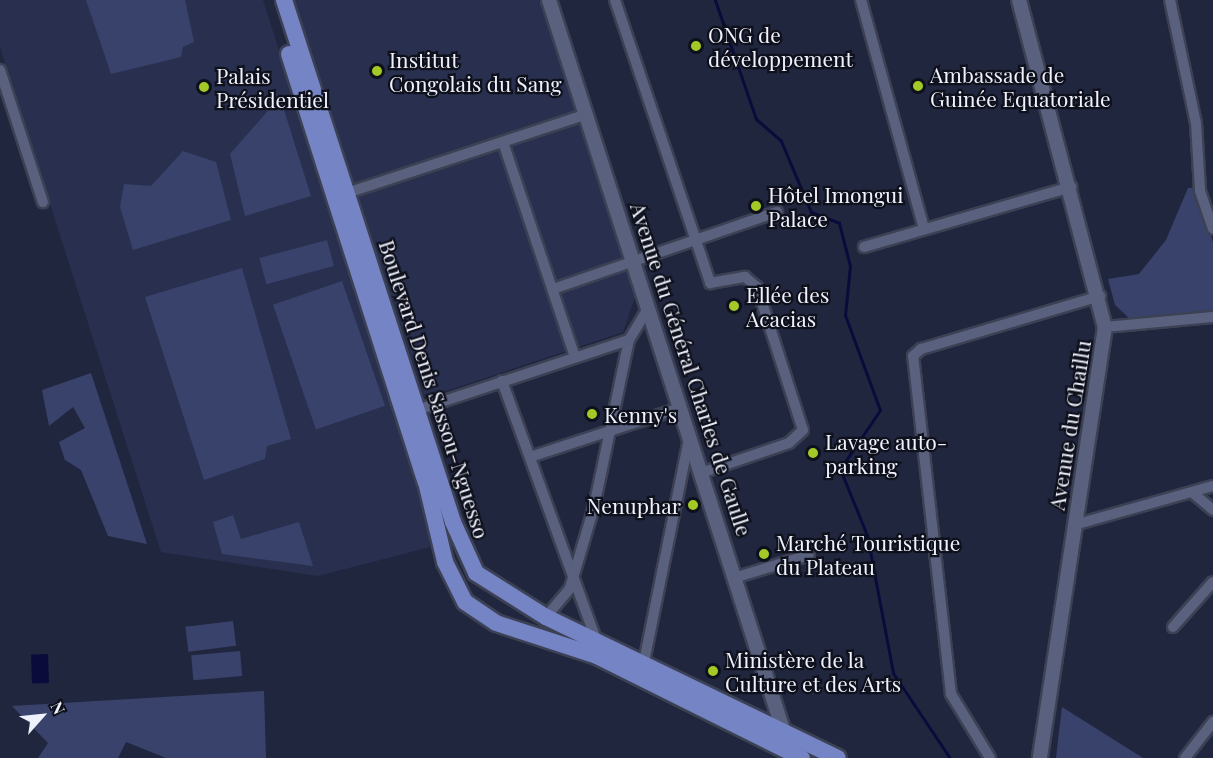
<!DOCTYPE html>
<meta charset="utf-8">
<style>
body{margin:0}
#map{position:relative;width:1213px;height:758px;overflow:hidden;background:#21263f;font-family:"Playfair Display",serif}
div>[style]{position:absolute}
.built>*{inset:0;background:#29304f}
.green>*{inset:0;background:#38426b;transform-origin:0 0}
.water>*{inset:0;background:#0a0b3b;transform-origin:0 0}
.stream>*{height:3px;margin:-1.5px;padding:0 1.5px;transform-origin:1.5px;border-radius:1.5px;background:#0a0b3b}
.roads{filter:drop-shadow(2px 0 #3c4154) drop-shadow(-2px 0 #3c4154) drop-shadow(0 2px #3c4154) drop-shadow(0 -2px #3c4154)}
.minor>*{height:10px;margin:-5px;padding:0 5px;transform-origin:5px;border-radius:5px;background:#59617e}
.tertiary>*{height:14px;margin:-7px;padding:0 7px;transform-origin:7px;border-radius:7px;background:#59617e}
.primary>*{height:16px;margin:-8px;padding:0 8px;transform-origin:8px;border-radius:8px;background:#7584c5}
.dots>*{width:16px;height:16px;translate:-50% -50%;box-sizing:border-box;border:3px solid #0e101b;border-radius:50%}
span{translate:-50% -50%;white-space:nowrap;text-align:center;line-height:1.15;-webkit-text-stroke:4.5px #0e101b;paint-order:stroke}
.poi-label{font-size:21px;color:#eff2fc}
.left{translate:0 -50%;text-align:left}
.right{translate:-100% -50%;text-align:right}
.street-label{font-size:21px;color:#eff2fc}
.north{position:absolute;left:12px;top:686px;width:60px;height:60px;-webkit-text-stroke:4px #0e101b;paint-order:stroke;rotate:63deg;font-size:16px;font-weight:700;line-height:24px;text-align:center;color:#eff2fc}
.north::after{content:'';display:block;margin:auto;width:21px;height:27px;background:#eff2fc;clip-path:polygon(50% 0,100% 100%,50% 72%,0 100%)}
</style>
<div id="map">
<div class="built">
<div style="clip-path:polygon(0 0,263px 0,428px 520px,430px 547px,318px 576px,161px 552px,0 47px)"></div>
<div style="clip-path:polygon(293px 0,559px 0,645px 268px,623px 332px,425px 398px)"></div>
</div>
<div class="green">
<div style="clip-path:polygon(86px 0,185px 0,194px 42px,183px 47px,181px 57px,111px 74px)"></div>
<div style="clip-path:polygon(280px 97px,311px 196px,245px 216px,230px 154px)"></div>
<div style="clip-path:polygon(183px 151px,216px 162px,231px 220px,133px 250px,120px 207px,124px 184px,151px 186px)"></div>
<div style="clip-path:polygon(1188px 188px,1194px 188px,1213px 242px,1213px 311px,1129px 318px,1115px 305px,1108px 279px,1139px 274px,1166px 240px)"></div>
<div style="left:327px;top:240px;width:27px;height:70px;rotate:75deg"></div>
<div style="clip-path:polygon(242px 268px,291px 439px,267px 446px,265px 459px,204px 480px,145px 297px)"></div>
<div style="left:342px;top:281px;width:132px;height:73px;rotate:71deg"></div>
<div style="clip-path:polygon(91px 373px,147px 544px,108px 536px,81px 470px,65px 460px,59px 442px,85px 428px,73px 407px,49px 426px,42px 390px)"></div>
<div style="clip-path:polygon(233px 515px,241px 539px,299px 522px,313px 566px,222px 554px,213px 522px)"></div>
<div style="left:233px;top:621px;width:25px;height:48px;rotate:83deg"></div>
<div style="left:240px;top:651px;width:25px;height:49px;rotate:85deg"></div>
<div style="clip-path:polygon(264px 691px,266px 758px,166px 758px,126px 742px,118px 758px,38px 758px,48px 743px,12px 706px)"></div>
<div style="clip-path:polygon(1062px 707px,1143px 758px,1056px 758px)"></div>
</div>
<div class="water">
<div style="left:48px;top:654px;width:29px;height:17px;rotate:88deg"></div>
</div>
<div class="stream">
<div style="left:715px;top:0;width:126px;rotate:71deg"></div>
<div style="left:756px;top:119px;width:33px;rotate:41deg"></div>
<div style="left:781px;top:141px;width:77px;rotate:67.1deg"></div>
<div style="left:811px;top:212px;width:30px;rotate:21deg"></div>
<div style="left:839px;top:223px;width:44px;rotate:75.7deg"></div>
<div style="left:850px;top:266px;width:49px;rotate:95.8deg"></div>
<div style="left:845px;top:315px;width:101px;rotate:69.8deg"></div>
<div style="left:880px;top:410px;width:71px;rotate:124.1deg"></div>
<div style="left:840px;top:469px;width:71px;rotate:67.8deg"></div>
<div style="left:867px;top:535px;width:140px;rotate:79.3deg"></div>
<div style="left:893px;top:673px;width:102px;rotate:56.2deg"></div>
</div>
<div class="roads">
<div class="minor">
<div style="left:615px;top:0;width:299px;rotate:71.4deg"></div>
<div style="left:710px;top:283px;width:36px;rotate:-10deg"></div>
<div style="left:745px;top:277px;width:16px;rotate:40deg"></div>
<div style="left:757px;top:287px;width:150px;rotate:72.2deg"></div>
<div style="left:803px;top:430px;width:19px;rotate:137deg"></div>
<div style="left:789px;top:443px;width:93px;rotate:161.2deg"></div>
<div style="left:861px;top:0;width:237px;rotate:74.6deg"></div>
<div style="left:1170px;top:0;width:126px;rotate:78.1deg"></div>
<div style="left:1196px;top:123px;width:68px;rotate:86.6deg"></div>
<div style="left:1200px;top:191px;width:40px;rotate:71.1deg"></div>
<div style="left:0;top:70px;width:139px;rotate:72deg"></div>
<div style="left:503px;top:142px;width:227px;rotate:71.5deg"></div>
<div style="left:341px;top:195px;width:259px;rotate:-18.2deg"></div>
<div style="left:864px;top:247px;width:216px;rotate:-16.2deg"></div>
<div style="left:553px;top:289px;width:237px;rotate:-19deg"></div>
<div style="left:1105px;top:327px;width:108px;rotate:-5.3deg"></div>
<div style="left:502px;top:381px;width:275px;rotate:70deg"></div>
<div style="left:417px;top:410px;width:223px;rotate:-18.3deg"></div>
<div style="left:530px;top:457px;width:158px;rotate:-18.1deg"></div>
<div style="left:1193px;top:493px;width:26px;rotate:40deg"></div>
<div style="left:1074px;top:525px;width:144px;rotate:-15.7deg"></div>
<div style="left:737px;top:577px;width:75px;rotate:-17deg"></div>
<div style="left:546px;top:617px;width:38px;rotate:-50deg"></div>
<div style="left:570px;top:588px;width:84px;rotate:-73.5deg"></div>
<div style="left:594px;top:507px;width:171px;rotate:-78.2deg"></div>
<div style="left:629px;top:340px;width:39px;rotate:-59deg"></div>
<div style="left:1173px;top:627px;width:60px;rotate:-48.4deg"></div>
<div style="left:644px;top:662px;width:228px;rotate:-78.6deg"></div>
<div style="left:990px;top:758px;width:75px;rotate:-121.4deg"></div>
<div style="left:951px;top:694px;width:340px;rotate:-96.4deg"></div>
<div style="left:913px;top:356px;width:11px;rotate:-41deg"></div>
<div style="left:921px;top:349px;width:187px;rotate:-16.5deg"></div>
<div style="left:1185px;top:758px;width:46px;rotate:-52.1deg"></div>
</div>
<div class="tertiary">
<div style="left:549px;top:0;width:773px;rotate:72.22deg"></div>
<div style="left:1019px;top:0;width:338px;rotate:75.3deg"></div>
<div style="left:1105px;top:327px;width:436px;rotate:98.6deg"></div>
</div>
<div class="primary">
<div style="left:284px;top:0;width:549px;rotate:72.06deg"></div>
<div style="left:453px;top:522px;width:56px;rotate:65.7deg"></div>
<div style="left:476px;top:573px;width:83px;rotate:32.2deg"></div>
<div style="left:546px;top:617px;width:324px;rotate:25.8deg"></div>
<div style="left:289px;top:54px;width:449px;rotate:72.3deg"></div>
<div style="left:426px;top:482px;width:82px;rotate:76.6deg"></div>
<div style="left:445px;top:562px;width:45px;rotate:63.4deg"></div>
<div style="left:465px;top:602px;width:37px;rotate:34deg"></div>
<div style="left:496px;top:623px;width:106px;rotate:18.1deg"></div>
<div style="left:597px;top:656px;width:229px;rotate:26.5deg"></div>
</div>
</div>
<div class="dots">
<div style="left:696px;top:46px;background:#a3c927"></div>
<div style="left:377px;top:71px;background:#a3c927"></div>
<div style="left:918px;top:86px;background:#a3c927"></div>
<div style="left:204px;top:87px;background:#a3c927"></div>
<div style="left:756px;top:206px;background:#a3c927"></div>
<div style="left:734px;top:306px;background:#a3c927"></div>
<div style="left:592px;top:414px;background:#a3c927"></div>
<div style="left:813px;top:453px;background:#a3c927"></div>
<div style="left:693px;top:505px;background:#a3c927"></div>
<div style="left:764px;top:554px;background:#a3c927"></div>
<div style="left:713px;top:671px;background:#a3c927"></div>
</div>
<div class="poi-label">
<span class="left" style="left:708px;top:46px">ONG de<br>développement</span>
<span class="left" style="left:389px;top:71px">Institut<br>Congolais du Sang</span>
<span class="left" style="left:930px;top:86px">Ambassade de<br>Guinée Equatoriale</span>
<span class="left" style="left:216px;top:87px">Palais<br>Présidentiel</span>
<span class="left" style="left:768px;top:206px">Hôtel Imongui<br>Palace</span>
<span class="left" style="left:746px;top:306px">Ellée des<br>Acacias</span>
<span class="left" style="left:604px;top:414px">Kenny's</span>
<span class="left" style="left:825px;top:453px">Lavage auto-<br>parking</span>
<span class="right" style="left:681px;top:505px">Nenuphar</span>
<span class="left" style="left:776px;top:554px">Marché Touristique<br>du Plateau</span>
<span class="left" style="left:725px;top:671px">Ministère de la<br>Culture et des Arts</span>
</div>
<div class="street-label">
<span style="left:692px;top:369px;rotate:72deg">Avenue du Général Charles de Gaulle</span>
<span style="left:435px;top:389px;rotate:72deg">Boulevard Denis Sassou-Nguesso</span>
<span style="left:1069px;top:425px;rotate:-81deg">Avenue du Chaillu</span>
</div>
<div class="north">N</div>
</div>
